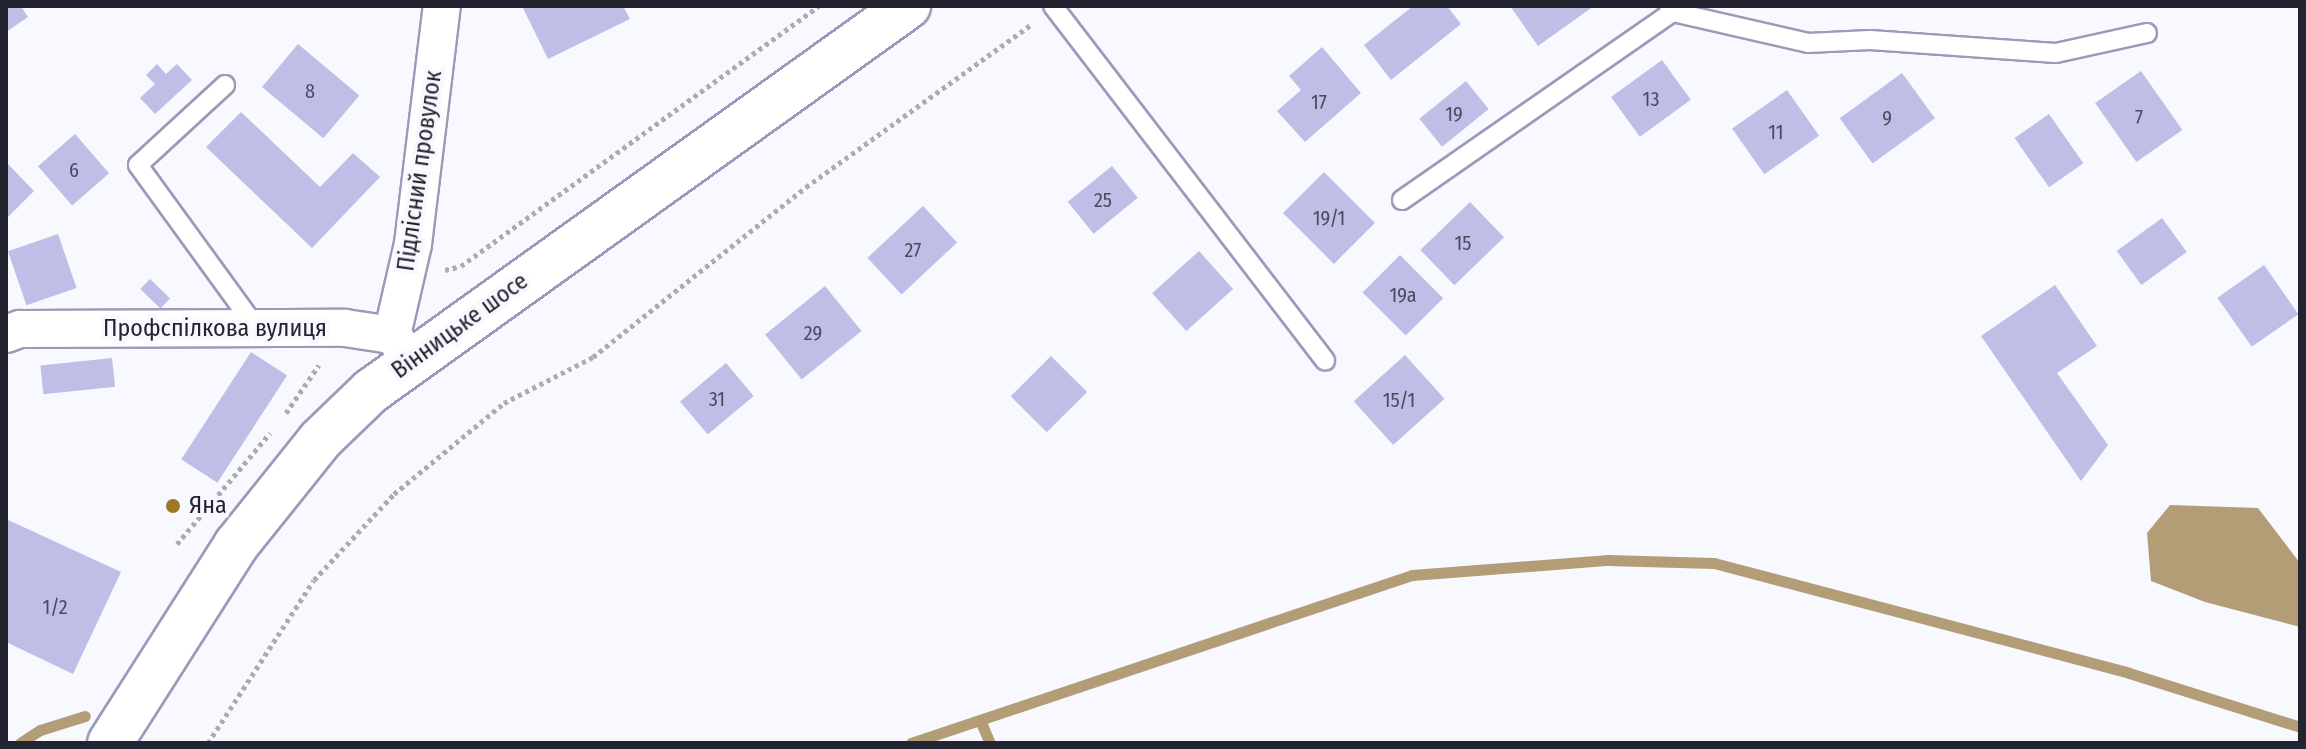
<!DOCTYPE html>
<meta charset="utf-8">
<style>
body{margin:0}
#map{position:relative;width:2306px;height:749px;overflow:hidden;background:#f8f8ff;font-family:"Fira Sans Condensed",sans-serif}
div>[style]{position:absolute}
.water>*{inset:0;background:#b29d77}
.stream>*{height:11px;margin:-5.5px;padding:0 5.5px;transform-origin:5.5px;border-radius:5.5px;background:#b29d77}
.building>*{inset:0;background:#bfbee7;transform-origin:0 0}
.path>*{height:5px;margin-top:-2.5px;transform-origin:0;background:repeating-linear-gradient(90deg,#ababb3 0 4px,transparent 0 8px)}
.roads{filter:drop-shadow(2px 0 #9b9ab8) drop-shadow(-2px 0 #9b9ab8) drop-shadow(0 2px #9b9ab8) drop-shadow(0 -2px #9b9ab8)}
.lane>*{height:18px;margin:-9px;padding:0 9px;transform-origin:9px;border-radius:9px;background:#fff}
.street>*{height:36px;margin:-18px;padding:0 18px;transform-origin:18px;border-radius:18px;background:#fff}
.primary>*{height:44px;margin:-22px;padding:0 22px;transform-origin:22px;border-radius:22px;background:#fff}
.dots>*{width:22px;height:22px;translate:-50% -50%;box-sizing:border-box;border:4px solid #f8f8ff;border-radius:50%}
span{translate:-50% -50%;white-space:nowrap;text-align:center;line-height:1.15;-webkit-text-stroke:8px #f8f8ff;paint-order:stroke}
.number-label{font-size:20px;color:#4b4a5e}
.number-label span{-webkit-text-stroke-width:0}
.street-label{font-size:24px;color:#242430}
.poi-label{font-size:24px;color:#242430}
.left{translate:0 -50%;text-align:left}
.frame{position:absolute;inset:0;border:8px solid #242430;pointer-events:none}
</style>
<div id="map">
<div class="water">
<div style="clip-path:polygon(2170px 505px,2258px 508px,2300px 563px,2300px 627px,2205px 602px,2151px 581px,2147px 533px)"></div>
</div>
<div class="stream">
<div style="left:980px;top:720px;width:25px;rotate:67deg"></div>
<div style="left:20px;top:743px;width:24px;rotate:-33deg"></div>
<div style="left:40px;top:730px;width:47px;rotate:-17.3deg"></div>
<div style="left:911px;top:743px;width:528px;rotate:-18.54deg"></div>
<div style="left:1412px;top:575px;width:197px;rotate:-4.4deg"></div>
<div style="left:1608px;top:560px;width:106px;rotate:1.6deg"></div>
<div style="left:1714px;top:563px;width:429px;rotate:14.8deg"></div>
<div style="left:2129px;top:673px;width:179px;rotate:17.5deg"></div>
</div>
<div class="building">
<div style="clip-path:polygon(6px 6px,21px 6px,28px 17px,6px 32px)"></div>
<div style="clip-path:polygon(522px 6px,623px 6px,630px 19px,548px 59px)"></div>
<div style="clip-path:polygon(1413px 6px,1447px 6px,1461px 24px,1391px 80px,1364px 45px)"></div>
<div style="clip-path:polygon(1510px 6px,1594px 6px,1538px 46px)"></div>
<div style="left:298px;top:44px;width:80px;height:56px;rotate:40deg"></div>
<div style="clip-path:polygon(1322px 47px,1361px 93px,1305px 142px,1277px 111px,1301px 90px,1289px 76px)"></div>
<div style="left:1662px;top:60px;width:49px;height:63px;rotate:54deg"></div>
<div style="clip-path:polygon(157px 64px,166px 74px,177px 64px,192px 80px,155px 114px,140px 98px,155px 84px,146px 75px)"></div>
<div style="left:2141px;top:71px;width:72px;height:56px;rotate:55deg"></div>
<div style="left:1902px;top:73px;width:56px;height:77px;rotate:54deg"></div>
<div style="left:1466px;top:81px;width:36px;height:60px;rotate:51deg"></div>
<div style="left:1787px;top:90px;width:56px;height:67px;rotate:55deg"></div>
<div style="clip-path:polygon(241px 112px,320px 187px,353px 153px,380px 177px,312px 248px,206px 147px)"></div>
<div style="left:2049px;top:114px;width:60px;height:42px;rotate:55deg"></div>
<div style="left:75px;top:134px;width:52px;height:49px;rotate:49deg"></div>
<div style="clip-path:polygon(6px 162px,34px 191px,6px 219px)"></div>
<div style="left:1112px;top:166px;width:41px;height:57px;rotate:51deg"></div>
<div style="left:1324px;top:172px;width:72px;height:58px;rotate:45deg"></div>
<div style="left:1470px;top:202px;width:49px;height:69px;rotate:46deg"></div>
<div style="left:923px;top:206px;width:50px;height:76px;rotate:47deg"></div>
<div style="left:2162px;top:218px;width:42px;height:56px;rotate:54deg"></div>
<div style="left:58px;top:234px;width:57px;height:53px;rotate:71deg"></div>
<div style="left:1199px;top:251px;width:51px;height:63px;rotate:48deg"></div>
<div style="left:1400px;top:255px;width:61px;height:53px;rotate:45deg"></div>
<div style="left:2264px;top:265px;width:60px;height:57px;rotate:55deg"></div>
<div style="left:150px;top:279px;width:28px;height:14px;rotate:44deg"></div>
<div style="clip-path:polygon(2055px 285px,2097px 346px,2057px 373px,2108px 445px,2081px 481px,1981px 336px)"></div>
<div style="left:825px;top:286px;width:58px;height:77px;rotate:51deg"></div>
<div style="left:251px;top:352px;width:43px;height:128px;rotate:33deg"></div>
<div style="left:1405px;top:355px;width:59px;height:69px;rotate:48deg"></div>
<div style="left:1051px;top:356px;width:51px;height:57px;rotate:45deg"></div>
<div style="left:112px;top:358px;width:29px;height:72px;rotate:84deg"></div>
<div style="left:726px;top:363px;width:43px;height:60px;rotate:50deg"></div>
<div style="clip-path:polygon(6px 519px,121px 572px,73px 674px,6px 642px)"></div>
</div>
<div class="path">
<div style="left:445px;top:270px;width:16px;rotate:-14deg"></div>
<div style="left:461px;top:266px;width:442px;rotate:-36deg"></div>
<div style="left:286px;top:413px;width:58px;rotate:-55.5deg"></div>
<div style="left:177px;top:544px;width:145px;rotate:-50deg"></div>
<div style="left:208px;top:743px;width:194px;rotate:-57deg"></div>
<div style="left:314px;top:580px;width:117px;rotate:-47.1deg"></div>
<div style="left:394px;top:494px;width:143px;rotate:-39.6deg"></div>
<div style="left:504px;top:403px;width:100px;rotate:-27.3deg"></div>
<div style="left:593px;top:357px;width:273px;rotate:-38.6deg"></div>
<div style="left:806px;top:187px;width:279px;rotate:-35.8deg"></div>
</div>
<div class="roads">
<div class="lane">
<div style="left:1053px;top:6px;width:447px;rotate:52.5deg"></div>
<div style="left:1673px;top:12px;width:139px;rotate:12.9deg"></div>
<div style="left:1808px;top:43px;width:62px;rotate:-2.8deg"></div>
<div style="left:1870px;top:40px;width:186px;rotate:4deg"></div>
<div style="left:2056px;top:53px;width:93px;rotate:-12.4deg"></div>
<div style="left:225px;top:85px;width:118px;rotate:137.4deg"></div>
<div style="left:138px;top:165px;width:203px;rotate:54deg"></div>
<div style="left:1402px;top:200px;width:330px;rotate:-34.8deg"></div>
<div style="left:1673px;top:12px;width:7px;rotate:-124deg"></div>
</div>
<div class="street">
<div style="left:6px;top:334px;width:15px;rotate:-20deg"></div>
<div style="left:20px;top:329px;width:325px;rotate:-0.2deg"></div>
<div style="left:345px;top:328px;width:48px;rotate:8.5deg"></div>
<div style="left:392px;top:335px;width:32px;rotate:51deg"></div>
<div style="left:392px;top:335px;width:93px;rotate:-77deg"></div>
<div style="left:413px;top:244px;width:240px;rotate:-83.1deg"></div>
</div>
<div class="primary">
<div style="left:110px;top:743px;width:235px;rotate:-57.5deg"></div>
<div style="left:236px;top:545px;width:134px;rotate:-51.3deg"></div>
<div style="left:320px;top:440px;width:71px;rotate:-43.9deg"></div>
<div style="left:371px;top:391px;width:661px;rotate:-35.64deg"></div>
</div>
</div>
<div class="dots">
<div style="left:173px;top:506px;background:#9e7824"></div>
</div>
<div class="number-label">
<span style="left:310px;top:91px">8</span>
<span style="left:1651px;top:99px">13</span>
<span style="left:1319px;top:102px">17</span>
<span style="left:1454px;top:114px">19</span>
<span style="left:2139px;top:117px">7</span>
<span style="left:1887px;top:118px">9</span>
<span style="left:1776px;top:132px">11</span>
<span style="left:74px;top:170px">6</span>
<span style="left:1103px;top:200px">25</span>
<span style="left:1329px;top:218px">19/1</span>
<span style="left:1463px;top:243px">15</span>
<span style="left:913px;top:250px">27</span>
<span style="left:1403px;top:295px">19а</span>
<span style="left:813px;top:333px">29</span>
<span style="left:717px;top:399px">31</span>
<span style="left:1399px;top:400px">15/1</span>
<span style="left:55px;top:607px">1/2</span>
</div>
<div class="street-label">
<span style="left:420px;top:171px;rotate:-82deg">Підлісний провулок</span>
<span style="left:460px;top:326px;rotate:-36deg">Вінницьке шосе</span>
<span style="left:215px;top:329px">Профспілкова вулиця</span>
</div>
<div class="poi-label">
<span class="left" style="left:189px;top:506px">Яна</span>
</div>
<div class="frame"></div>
</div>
